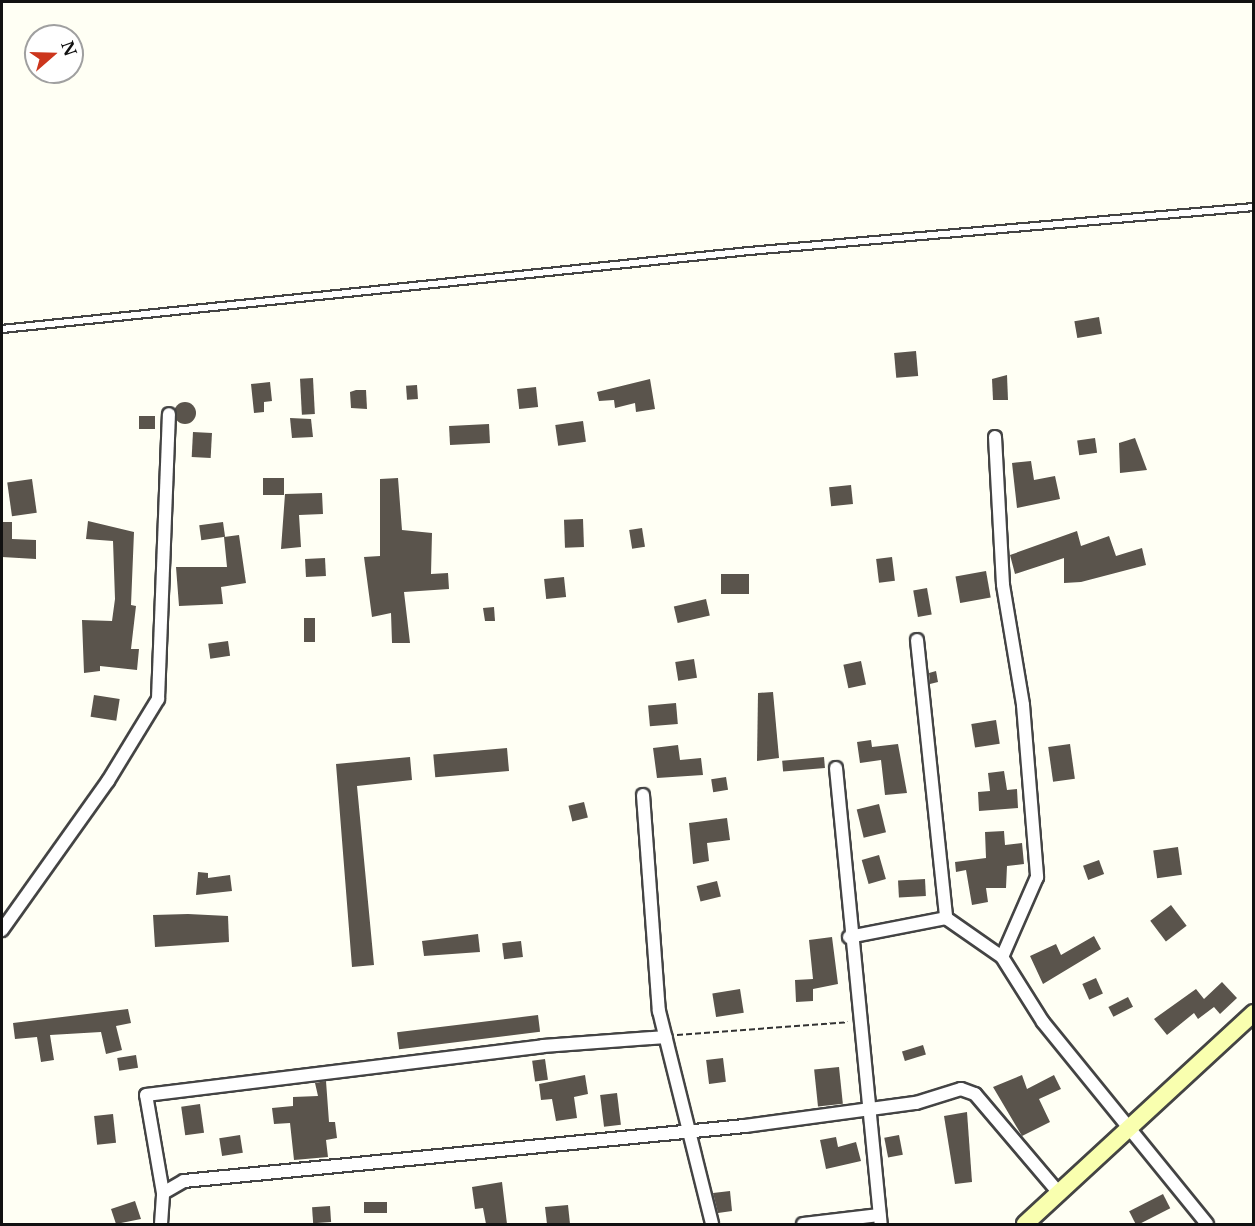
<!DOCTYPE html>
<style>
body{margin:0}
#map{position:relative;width:1255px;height:1226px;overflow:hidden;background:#fffff4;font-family:"Libre Baskerville",serif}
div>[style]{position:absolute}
.building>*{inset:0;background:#5a544c;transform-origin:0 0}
.round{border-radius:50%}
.path>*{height:2px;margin-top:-1px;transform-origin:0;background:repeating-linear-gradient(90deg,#333 0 6px,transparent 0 9px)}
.roads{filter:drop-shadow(2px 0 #444) drop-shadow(-2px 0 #444) drop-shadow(0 2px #444) drop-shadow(0 -2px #444)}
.lane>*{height:6px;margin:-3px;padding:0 3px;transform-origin:3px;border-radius:3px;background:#fff}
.street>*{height:12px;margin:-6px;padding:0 6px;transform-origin:6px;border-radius:6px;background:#fff}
.secondary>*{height:16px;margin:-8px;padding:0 8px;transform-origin:8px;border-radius:8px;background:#f9ffaf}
span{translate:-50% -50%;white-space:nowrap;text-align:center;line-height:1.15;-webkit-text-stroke:6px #fff;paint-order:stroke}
.frame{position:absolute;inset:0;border:3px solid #111;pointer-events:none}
.north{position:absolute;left:24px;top:24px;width:60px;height:60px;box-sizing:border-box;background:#fff;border:2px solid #a0a0a0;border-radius:50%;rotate:70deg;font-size:16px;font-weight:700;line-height:24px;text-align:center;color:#111}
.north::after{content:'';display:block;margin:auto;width:21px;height:27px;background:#cc361d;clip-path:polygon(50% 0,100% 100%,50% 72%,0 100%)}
</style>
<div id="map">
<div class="building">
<div style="left:1099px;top:317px;width:17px;height:25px;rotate:80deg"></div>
<div style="left:916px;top:351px;width:25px;height:22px;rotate:85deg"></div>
<div style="clip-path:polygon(1007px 375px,1008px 400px,993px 400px,992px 379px)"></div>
<div style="left:313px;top:378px;width:36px;height:13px;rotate:87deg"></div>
<div style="clip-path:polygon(650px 379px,655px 409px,636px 412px,635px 403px,615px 408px,614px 400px,599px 401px,597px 392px)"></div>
<div style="clip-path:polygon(270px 382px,272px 401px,264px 402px,264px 412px,254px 413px,251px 384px)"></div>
<div style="left:417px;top:385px;width:14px;height:11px;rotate:86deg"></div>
<div style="left:536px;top:387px;width:20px;height:19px;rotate:84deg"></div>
<div style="clip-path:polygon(356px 390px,366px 390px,367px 409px,351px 408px,350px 392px)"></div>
<div class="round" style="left:174px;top:402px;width:22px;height:22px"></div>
<div style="left:139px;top:416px;width:16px;height:13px"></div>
<div style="clip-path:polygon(290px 418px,311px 419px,313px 437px,292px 438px)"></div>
<div style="left:583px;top:421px;width:21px;height:28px;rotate:82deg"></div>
<div style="left:489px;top:424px;width:19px;height:40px;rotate:87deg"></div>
<div style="left:193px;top:432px;width:19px;height:25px;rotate:3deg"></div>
<div style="left:1095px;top:438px;width:15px;height:18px;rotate:82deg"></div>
<div style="clip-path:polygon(1135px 438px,1147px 470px,1120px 473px,1119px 443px)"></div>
<div style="clip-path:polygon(1031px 461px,1034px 480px,1055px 476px,1060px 499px,1017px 508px,1012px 463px)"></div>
<div style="left:263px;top:478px;width:21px;height:17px"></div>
<div style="clip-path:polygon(398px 478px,402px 530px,432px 533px,431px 574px,448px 573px,449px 589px,404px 592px,410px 643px,392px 643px,391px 613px,372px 617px,364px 557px,380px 556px,380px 479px)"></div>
<div style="left:32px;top:479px;width:34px;height:25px;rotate:82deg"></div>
<div style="left:851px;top:485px;width:19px;height:22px;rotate:84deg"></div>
<div style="clip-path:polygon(322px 493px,323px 514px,299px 515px,301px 547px,281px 549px,285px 494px)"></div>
<div style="left:583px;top:519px;width:28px;height:19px;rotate:88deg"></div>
<div style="clip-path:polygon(88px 521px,134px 532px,131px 605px,136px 606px,131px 649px,139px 649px,137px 670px,100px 666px,100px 671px,84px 673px,82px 620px,112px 621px,115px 599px,113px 541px,86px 539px)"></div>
<div style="clip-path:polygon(2px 522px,12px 522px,12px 539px,36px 540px,36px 559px,2px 557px)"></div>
<div style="left:223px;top:522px;width:15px;height:24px;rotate:82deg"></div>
<div style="left:642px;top:528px;width:19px;height:13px;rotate:81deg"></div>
<div style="clip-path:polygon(1077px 531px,1081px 546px,1109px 536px,1116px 556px,1142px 548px,1146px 565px,1081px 582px,1064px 583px,1064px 558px,1015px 574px,1010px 555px)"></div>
<div style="clip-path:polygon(239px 535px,246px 583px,221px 587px,223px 604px,179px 606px,176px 567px,227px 567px,224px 537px)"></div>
<div style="left:892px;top:557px;width:24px;height:16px;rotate:83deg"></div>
<div style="left:325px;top:558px;width:18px;height:20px;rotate:87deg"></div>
<div style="left:986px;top:571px;width:27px;height:31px;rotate:80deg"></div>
<div style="left:721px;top:574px;width:28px;height:20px"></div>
<div style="left:564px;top:577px;width:20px;height:20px;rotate:84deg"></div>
<div style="left:927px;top:588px;width:27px;height:14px;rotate:80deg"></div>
<div style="left:706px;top:599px;width:17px;height:33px;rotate:77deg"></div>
<div style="clip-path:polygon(494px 607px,495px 621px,485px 621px,483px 608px)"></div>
<div style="left:304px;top:618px;width:11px;height:24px"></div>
<div style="left:228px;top:641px;width:15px;height:20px;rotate:82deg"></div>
<div style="left:694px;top:659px;width:19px;height:19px;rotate:81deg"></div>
<div style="left:861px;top:661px;width:24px;height:18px;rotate:78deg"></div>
<div style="clip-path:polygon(936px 671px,938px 682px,930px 684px,929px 673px)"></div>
<div style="clip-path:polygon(773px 692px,779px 758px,757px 761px,758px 693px)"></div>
<div style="left:94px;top:695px;width:26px;height:22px;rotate:9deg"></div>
<div style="left:676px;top:703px;width:21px;height:28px;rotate:85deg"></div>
<div style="left:996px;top:720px;width:24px;height:25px;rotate:81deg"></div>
<div style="clip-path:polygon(871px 740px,872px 747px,898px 744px,907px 793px,885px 795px,881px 760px,860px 763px,857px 742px)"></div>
<div style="left:1070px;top:744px;width:35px;height:22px;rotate:82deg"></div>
<div style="clip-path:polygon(678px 745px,680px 760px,701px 758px,703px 775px,657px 778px,653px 748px)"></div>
<div style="left:507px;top:748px;width:23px;height:74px;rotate:85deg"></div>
<div style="clip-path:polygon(410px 757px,412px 780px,357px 786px,374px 965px,352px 967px,336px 764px)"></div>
<div style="left:824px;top:757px;width:11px;height:42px;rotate:85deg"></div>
<div style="clip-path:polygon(1004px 771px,1007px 790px,1017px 789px,1018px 808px,979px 811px,978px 792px,990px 791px,988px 773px)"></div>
<div style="left:726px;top:777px;width:13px;height:15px;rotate:81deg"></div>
<div style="left:584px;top:802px;width:16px;height:16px;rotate:76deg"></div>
<div style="left:879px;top:804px;width:29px;height:23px;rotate:76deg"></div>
<div style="clip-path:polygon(727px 818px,730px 840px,707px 843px,709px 861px,693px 864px,689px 823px)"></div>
<div style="clip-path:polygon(1004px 831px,1005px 845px,1022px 843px,1024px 864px,1007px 866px,1006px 888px,986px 888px,988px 902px,972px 905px,966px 870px,956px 872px,955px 862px,986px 858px,985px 832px)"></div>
<div style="left:1178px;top:847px;width:28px;height:25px;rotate:82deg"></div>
<div style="left:879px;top:855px;width:25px;height:18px;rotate:74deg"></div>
<div style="left:1099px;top:860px;width:15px;height:17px;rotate:70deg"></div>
<div style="clip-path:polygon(198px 872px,208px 873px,208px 878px,230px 875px,232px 891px,196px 895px)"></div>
<div style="left:925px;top:879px;width:17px;height:27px;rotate:87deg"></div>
<div style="left:717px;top:881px;width:16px;height:21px;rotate:76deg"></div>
<div style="left:1171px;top:905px;width:26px;height:26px;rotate:53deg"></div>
<div style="clip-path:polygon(188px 914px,228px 916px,229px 942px,155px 947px,153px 915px)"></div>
<div style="clip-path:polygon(478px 934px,480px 952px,424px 956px,422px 941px)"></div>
<div style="clip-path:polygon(1094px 936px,1101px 949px,1043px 984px,1030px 956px,1056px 944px,1061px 955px)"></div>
<div style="clip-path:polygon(832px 937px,838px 984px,813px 989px,813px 1001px,796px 1002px,795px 980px,813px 979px,809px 940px)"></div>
<div style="left:521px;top:941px;width:16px;height:19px;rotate:83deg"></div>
<div style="left:1096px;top:978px;width:17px;height:15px;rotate:66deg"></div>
<div style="clip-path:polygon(1222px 982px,1237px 998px,1220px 1014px,1214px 1007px,1198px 1019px,1194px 1013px,1167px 1035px,1154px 1019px,1196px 989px,1204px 999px)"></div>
<div style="left:740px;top:989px;width:24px;height:28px;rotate:81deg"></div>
<div style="left:1128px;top:997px;width:11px;height:22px;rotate:63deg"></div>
<div style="clip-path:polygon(128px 1009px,131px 1023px,116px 1026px,122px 1050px,106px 1054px,101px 1032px,50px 1035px,54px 1060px,41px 1062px,37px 1037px,15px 1039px,13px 1023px)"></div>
<div style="left:538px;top:1015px;width:17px;height:142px;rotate:83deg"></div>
<div style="left:923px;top:1045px;width:10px;height:22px;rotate:73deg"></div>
<div style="left:136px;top:1055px;width:13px;height:19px;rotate:81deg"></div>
<div style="left:723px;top:1058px;width:24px;height:17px;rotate:83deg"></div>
<div style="left:545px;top:1059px;width:21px;height:13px;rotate:82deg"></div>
<div style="left:839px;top:1067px;width:37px;height:25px;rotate:84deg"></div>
<div style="clip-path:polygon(585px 1075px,588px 1094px,574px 1097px,577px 1118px,556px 1121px,552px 1099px,541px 1100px,539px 1084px)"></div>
<div style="clip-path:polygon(1022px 1075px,1027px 1089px,1054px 1075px,1061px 1089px,1039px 1099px,1050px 1122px,1022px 1136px,993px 1087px)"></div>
<div style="clip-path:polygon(326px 1081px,329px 1122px,335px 1122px,337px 1138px,326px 1140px,328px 1157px,294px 1160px,290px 1123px,274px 1124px,272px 1108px,293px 1106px,293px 1097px,318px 1096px,315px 1083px)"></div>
<div style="left:617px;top:1093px;width:32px;height:17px;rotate:83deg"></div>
<div style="left:200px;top:1104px;width:29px;height:19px;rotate:82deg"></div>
<div style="clip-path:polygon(967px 1112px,972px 1182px,955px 1184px,944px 1116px)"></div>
<div style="left:113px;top:1114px;width:29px;height:19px;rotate:84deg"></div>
<div style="left:240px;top:1135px;width:18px;height:21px;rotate:81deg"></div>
<div style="left:899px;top:1135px;width:20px;height:15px;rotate:79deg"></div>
<div style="clip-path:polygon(836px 1137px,838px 1147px,856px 1142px,861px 1161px,826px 1169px,820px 1140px)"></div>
<div style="clip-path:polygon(502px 1182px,507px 1224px,486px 1224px,483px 1208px,475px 1209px,472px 1187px)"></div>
<div style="clip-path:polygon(730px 1191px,732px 1211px,718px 1213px,713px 1193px)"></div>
<div style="left:1163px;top:1194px;width:16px;height:38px;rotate:63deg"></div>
<div style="clip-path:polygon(135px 1201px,141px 1219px,116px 1224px,111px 1209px)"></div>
<div style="left:387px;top:1202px;width:11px;height:23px;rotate:90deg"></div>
<div style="clip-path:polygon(568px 1205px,570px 1224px,547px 1224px,545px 1207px)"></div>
<div style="left:330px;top:1206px;width:16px;height:18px;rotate:86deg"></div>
</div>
<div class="path">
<div style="left:677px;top:1035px;width:171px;rotate:-4.3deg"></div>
</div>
<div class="roads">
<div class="lane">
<div style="left:2px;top:329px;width:751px;rotate:-5.96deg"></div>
<div style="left:749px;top:251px;width:507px;rotate:-4.98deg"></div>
</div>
<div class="street">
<div style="left:995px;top:437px;width:148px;rotate:86.9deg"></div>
<div style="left:1003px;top:585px;width:122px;rotate:80.5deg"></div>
<div style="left:1023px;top:705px;width:173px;rotate:85.3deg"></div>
<div style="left:1037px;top:877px;width:87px;rotate:113.6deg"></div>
<div style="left:917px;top:640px;width:280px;rotate:84deg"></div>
<div style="left:946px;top:918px;width:68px;rotate:34.9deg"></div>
<div style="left:1002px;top:957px;width:77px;rotate:57.8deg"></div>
<div style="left:1043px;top:1022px;width:260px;rotate:50.9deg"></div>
<div style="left:836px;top:768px;width:458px;rotate:84.4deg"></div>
<div style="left:643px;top:795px;width:217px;rotate:85.8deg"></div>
<div style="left:659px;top:1011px;width:219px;rotate:76deg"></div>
<div style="left:2px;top:930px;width:183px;rotate:-54.6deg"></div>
<div style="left:108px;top:781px;width:96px;rotate:-58.6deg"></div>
<div style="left:158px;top:699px;width:285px;rotate:-87.8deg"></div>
<div style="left:849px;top:937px;width:99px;rotate:-11.1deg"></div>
<div style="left:163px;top:1193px;width:99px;rotate:-99.8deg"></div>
<div style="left:146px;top:1095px;width:400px;rotate:-7deg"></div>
<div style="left:543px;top:1046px;width:123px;rotate:-4.2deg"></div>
<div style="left:161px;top:1224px;width:31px;rotate:-86deg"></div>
<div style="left:163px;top:1193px;width:24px;rotate:-30deg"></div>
<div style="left:184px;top:1181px;width:564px;rotate:-5.6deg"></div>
<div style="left:745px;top:1126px;width:173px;rotate:-7.7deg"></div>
<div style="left:916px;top:1103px;width:47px;rotate:-17.3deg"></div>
<div style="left:961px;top:1089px;width:15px;rotate:20deg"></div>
<div style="left:975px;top:1094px;width:130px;rotate:49.7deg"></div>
<div style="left:803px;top:1224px;width:77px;rotate:-6.8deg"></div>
</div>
<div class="secondary">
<div style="left:1025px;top:1224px;width:311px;rotate:-42.7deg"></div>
</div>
</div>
<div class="frame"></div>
<div class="north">N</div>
</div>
